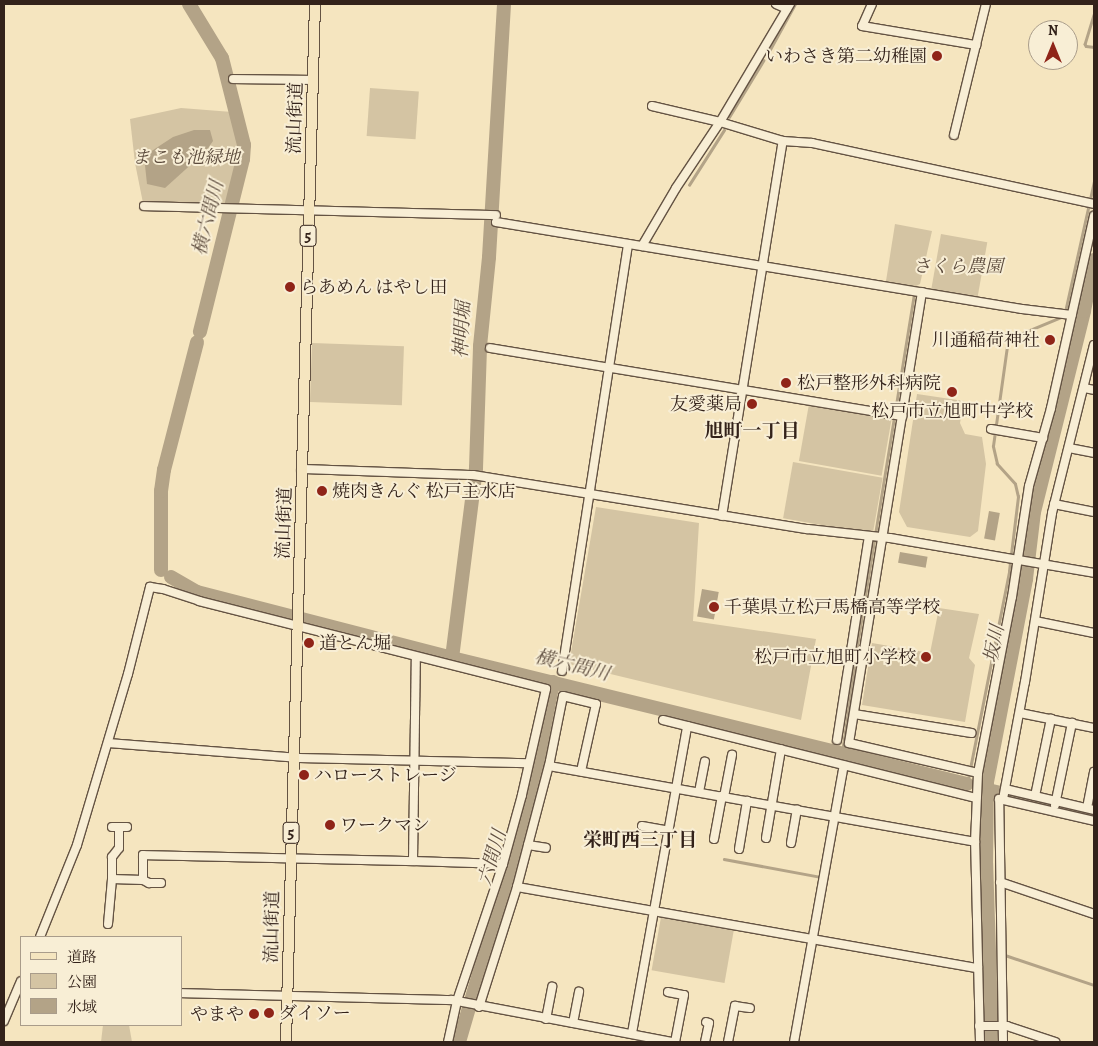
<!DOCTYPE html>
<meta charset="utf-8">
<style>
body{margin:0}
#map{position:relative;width:1098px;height:1046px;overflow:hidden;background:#f5e5bf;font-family:Alegreya,"Noto Serif JP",serif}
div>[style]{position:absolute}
.green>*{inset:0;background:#d4c4a3;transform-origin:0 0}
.water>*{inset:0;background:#b3a387;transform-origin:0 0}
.stream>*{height:2.5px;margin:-1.25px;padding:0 1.25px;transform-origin:1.25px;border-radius:1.25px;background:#b3a387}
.river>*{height:14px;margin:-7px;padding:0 7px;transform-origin:7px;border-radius:7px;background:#b3a387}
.roads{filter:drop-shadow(1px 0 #645343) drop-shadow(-1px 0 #645343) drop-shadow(0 1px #645343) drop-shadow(0 -1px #645343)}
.minor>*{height:8px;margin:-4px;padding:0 4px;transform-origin:4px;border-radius:4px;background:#f8eed5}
.major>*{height:10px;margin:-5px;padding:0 5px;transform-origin:5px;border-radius:5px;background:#f5e5bf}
.dots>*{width:14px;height:14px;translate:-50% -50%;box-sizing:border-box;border:2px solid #f8eed5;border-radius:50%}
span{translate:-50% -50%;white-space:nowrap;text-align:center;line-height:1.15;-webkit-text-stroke:4px #f8eed5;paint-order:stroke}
.shield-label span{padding:1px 4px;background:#f8eed5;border:1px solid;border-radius:4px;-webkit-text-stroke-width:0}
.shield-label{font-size:16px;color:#33221a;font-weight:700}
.poi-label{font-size:18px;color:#33221a}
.right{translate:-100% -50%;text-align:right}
.left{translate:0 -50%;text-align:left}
.street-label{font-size:18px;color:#33221a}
.park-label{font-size:18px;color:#5b4a3c;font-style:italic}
.water-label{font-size:19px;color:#604f40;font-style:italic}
.neighbourhood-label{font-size:19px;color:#33221a;font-weight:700}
.frame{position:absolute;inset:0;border:5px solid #33221a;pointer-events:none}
.legend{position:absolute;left:20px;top:936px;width:162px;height:90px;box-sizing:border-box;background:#f8eed5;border:1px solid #a99c8a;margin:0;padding:6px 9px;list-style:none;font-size:15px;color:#33221a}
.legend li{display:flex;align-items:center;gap:10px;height:25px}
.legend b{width:25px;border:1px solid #a99c8a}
.north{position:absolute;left:1028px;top:20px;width:50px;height:50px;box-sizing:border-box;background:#f8eed5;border:1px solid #a99c8a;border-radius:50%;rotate:0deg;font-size:14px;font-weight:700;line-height:20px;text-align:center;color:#33221a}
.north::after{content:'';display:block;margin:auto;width:18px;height:22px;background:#8f2418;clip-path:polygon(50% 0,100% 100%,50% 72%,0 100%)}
</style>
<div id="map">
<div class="green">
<div style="left:370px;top:88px;width:49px;height:48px;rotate:4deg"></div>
<div style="clip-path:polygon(181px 108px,232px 112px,240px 137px,242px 157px,229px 205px,143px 203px,135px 163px,130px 119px)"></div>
<div style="clip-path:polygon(895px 224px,932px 231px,920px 284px,914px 287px,886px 281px)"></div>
<div style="left:941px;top:234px;width:47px;height:56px;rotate:10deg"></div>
<div style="left:312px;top:343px;width:92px;height:59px;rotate:2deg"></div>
<div style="clip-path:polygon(917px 394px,964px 401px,960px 423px,965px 434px,982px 437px,986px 464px,978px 531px,970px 537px,907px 527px,899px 512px)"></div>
<div style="left:809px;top:404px;width:84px;height:58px;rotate:10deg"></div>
<div style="left:793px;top:462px;width:91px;height:57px;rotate:10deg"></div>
<div style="clip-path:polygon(596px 507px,699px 523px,693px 621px,816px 639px,801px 720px,569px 664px)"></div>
<div style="clip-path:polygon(939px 608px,979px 614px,969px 658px,975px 665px,965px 722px,862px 705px,872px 643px,930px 653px)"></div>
<div style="left:661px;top:917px;width:74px;height:54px;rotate:10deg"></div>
<div style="clip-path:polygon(103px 1025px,129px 1025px,132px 1042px,101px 1042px)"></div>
</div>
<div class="water">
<div style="clip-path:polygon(194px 130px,210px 130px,213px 141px,206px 151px,165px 188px,147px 184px,144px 156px,173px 137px)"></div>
<div style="left:989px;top:511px;width:11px;height:28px;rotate:10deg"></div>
<div style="left:900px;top:552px;width:28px;height:11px;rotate:10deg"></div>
<div style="left:702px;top:589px;width:17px;height:28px;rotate:10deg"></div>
</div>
<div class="stream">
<div style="left:1094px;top:15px;width:30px;rotate:107deg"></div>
<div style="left:1085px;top:44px;width:2px;rotate:63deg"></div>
<div style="left:1086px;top:46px;width:8px;rotate:7deg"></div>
<div style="left:767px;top:55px;width:58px;rotate:-61.2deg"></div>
<div style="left:729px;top:117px;width:66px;rotate:-58.7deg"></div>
<div style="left:689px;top:185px;width:65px;rotate:-57.5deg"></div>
<div style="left:842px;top:753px;width:108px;rotate:-82deg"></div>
<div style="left:857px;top:646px;width:355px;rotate:-80.8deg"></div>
<div style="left:967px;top:784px;width:217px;rotate:-78.8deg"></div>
<div style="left:1009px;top:571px;width:75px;rotate:-83.1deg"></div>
<div style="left:1018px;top:497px;width:13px;rotate:-103deg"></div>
<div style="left:1015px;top:484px;width:27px;rotate:-132deg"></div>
<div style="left:997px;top:464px;width:18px;rotate:-103deg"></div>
<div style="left:993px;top:446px;width:100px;rotate:-82deg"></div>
<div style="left:1007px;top:347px;width:12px;rotate:-59deg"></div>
<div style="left:1013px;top:337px;width:52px;rotate:-22.6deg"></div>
<div style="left:1061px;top:317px;width:6px;rotate:-51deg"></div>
<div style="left:1065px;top:312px;width:134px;rotate:-77.5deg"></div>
<div style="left:724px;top:859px;width:99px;rotate:10.5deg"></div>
<div style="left:1005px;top:955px;width:94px;rotate:18.6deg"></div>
</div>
<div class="river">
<div style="left:189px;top:4px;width:63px;rotate:58.6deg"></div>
<div style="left:222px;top:58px;width:90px;rotate:75.8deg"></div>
<div style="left:244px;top:145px;width:14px;rotate:94deg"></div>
<div style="left:243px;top:159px;width:178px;rotate:104deg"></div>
<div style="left:161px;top:570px;width:79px;rotate:-90deg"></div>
<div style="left:161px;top:491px;width:21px;rotate:-82deg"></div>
<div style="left:164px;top:470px;width:132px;rotate:-75.5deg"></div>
<div style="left:171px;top:577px;width:30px;rotate:30deg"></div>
<div style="left:197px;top:592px;width:263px;rotate:14.5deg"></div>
<div style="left:452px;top:658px;width:530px;rotate:13.75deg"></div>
<div style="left:452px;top:658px;width:192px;rotate:-82.8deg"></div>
<div style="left:476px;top:468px;width:122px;rotate:-88.1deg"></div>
<div style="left:480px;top:346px;width:89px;rotate:-84.2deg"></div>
<div style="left:489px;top:257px;width:253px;rotate:-86.6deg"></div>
<div style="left:988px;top:790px;width:109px;rotate:13.3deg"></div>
<div style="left:459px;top:1042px;width:260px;rotate:-73.7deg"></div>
<div style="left:532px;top:792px;width:112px;rotate:-79.2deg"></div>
<div style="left:992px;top:1042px;width:179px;rotate:-91.9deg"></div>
<div style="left:986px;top:863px;width:81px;rotate:-89.3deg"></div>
<div style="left:987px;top:782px;width:207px;rotate:-79.1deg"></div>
<div style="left:1026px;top:579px;width:67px;rotate:-83.2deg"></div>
<div style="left:1034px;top:512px;width:207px;rotate:-76deg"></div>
<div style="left:1084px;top:311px;width:52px;rotate:-78.9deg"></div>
</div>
<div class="roads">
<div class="minor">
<div style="left:776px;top:4px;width:12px;rotate:24deg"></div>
<div style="left:872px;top:4px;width:24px;rotate:114deg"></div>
<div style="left:862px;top:26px;width:116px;rotate:9.5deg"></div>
<div style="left:233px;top:79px;width:79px;rotate:0.7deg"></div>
<div style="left:652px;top:106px;width:70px;rotate:13.2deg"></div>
<div style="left:720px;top:122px;width:66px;rotate:16.8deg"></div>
<div style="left:783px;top:141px;width:29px;rotate:4deg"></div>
<div style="left:812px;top:143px;width:289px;rotate:12.2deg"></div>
<div style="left:954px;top:135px;width:135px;rotate:-76.3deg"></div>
<div style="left:144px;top:206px;width:352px;rotate:1.5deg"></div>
<div style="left:496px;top:222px;width:533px;rotate:9.39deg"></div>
<div style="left:1022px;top:309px;width:50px;rotate:6.8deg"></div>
<div style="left:642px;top:246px;width:67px;rotate:-59.6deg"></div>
<div style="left:676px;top:188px;width:79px;rotate:-56.3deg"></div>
<div style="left:720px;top:122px;width:137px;rotate:-59.3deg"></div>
<div style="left:922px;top:292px;width:457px;rotate:99.2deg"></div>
<div style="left:849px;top:743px;width:132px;rotate:13.1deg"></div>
<div style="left:490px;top:348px;width:418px;rotate:9.4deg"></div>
<div style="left:1084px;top:388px;width:10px;rotate:11deg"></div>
<div style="left:991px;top:429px;width:53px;rotate:9.8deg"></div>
<div style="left:1069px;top:448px;width:25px;rotate:11deg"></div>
<div style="left:301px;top:469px;width:172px;rotate:2deg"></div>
<div style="left:473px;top:475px;width:339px;rotate:9.2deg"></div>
<div style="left:808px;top:529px;width:82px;rotate:6.3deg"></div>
<div style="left:890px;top:538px;width:207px;rotate:9.7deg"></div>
<div style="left:1054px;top:504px;width:41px;rotate:11.3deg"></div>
<div style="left:722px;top:516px;width:380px;rotate:-80.8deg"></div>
<div style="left:1035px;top:621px;width:60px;rotate:11.5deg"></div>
<div style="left:562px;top:671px;width:432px;rotate:-81.2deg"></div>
<div style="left:1020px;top:713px;width:76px;rotate:11.5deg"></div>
<div style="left:854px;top:714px;width:119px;rotate:9.2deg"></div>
<div style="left:663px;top:720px;width:323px;rotate:14deg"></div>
<div style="left:837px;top:740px;width:206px;rotate:-81.1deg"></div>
<div style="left:108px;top:743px;width:192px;rotate:4.5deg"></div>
<div style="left:299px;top:758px;width:229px;rotate:1.3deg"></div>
<div style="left:549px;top:766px;width:433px;rotate:10.1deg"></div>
<div style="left:1005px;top:789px;width:91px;rotate:13.3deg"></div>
<div style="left:699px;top:792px;width:31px;rotate:-79deg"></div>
<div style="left:1035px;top:796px;width:79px;rotate:-78.3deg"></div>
<div style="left:724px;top:797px;width:43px;rotate:-79.2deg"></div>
<div style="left:1003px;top:799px;width:119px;rotate:-79.4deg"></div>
<div style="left:1025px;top:682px;width:171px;rotate:-80.9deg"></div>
<div style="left:1052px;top:513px;width:173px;rotate:-76deg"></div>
<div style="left:1055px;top:805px;width:84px;rotate:-78.3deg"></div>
<div style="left:1087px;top:808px;width:37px;rotate:-79deg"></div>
<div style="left:642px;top:826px;width:27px;rotate:10deg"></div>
<div style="left:112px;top:827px;width:15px"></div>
<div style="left:766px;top:838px;width:90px;rotate:-80.4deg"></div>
<div style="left:714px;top:839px;width:44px;rotate:-79.5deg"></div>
<div style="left:791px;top:843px;width:34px;rotate:-80deg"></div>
<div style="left:528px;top:845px;width:18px;rotate:9deg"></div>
<div style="left:739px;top:849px;width:49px;rotate:-80.5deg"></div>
<div style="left:413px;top:861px;width:90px;rotate:1.9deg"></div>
<div style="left:112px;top:879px;width:22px;rotate:-90deg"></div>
<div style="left:112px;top:857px;width:11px;rotate:-52deg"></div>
<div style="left:119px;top:848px;width:21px;rotate:-90deg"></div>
<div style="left:143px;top:880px;width:7px;rotate:27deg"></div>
<div style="left:149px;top:883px;width:12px"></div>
<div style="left:1000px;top:882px;width:99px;rotate:18.8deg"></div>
<div style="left:517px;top:887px;width:468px;rotate:10deg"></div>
<div style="left:108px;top:924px;width:45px;rotate:-84.9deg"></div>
<div style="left:112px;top:879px;width:31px;rotate:2deg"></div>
<div style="left:143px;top:880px;width:25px;rotate:-90deg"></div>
<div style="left:143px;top:855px;width:270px;rotate:1.3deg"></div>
<div style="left:413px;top:861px;width:204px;rotate:-89.2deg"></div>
<div style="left:40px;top:937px;width:99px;rotate:-68.1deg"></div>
<div style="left:77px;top:845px;width:178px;rotate:-73.4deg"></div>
<div style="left:128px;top:674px;width:90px;rotate:-75.8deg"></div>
<div style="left:150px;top:587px;width:13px;rotate:9deg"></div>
<div style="left:163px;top:589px;width:38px;rotate:18deg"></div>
<div style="left:199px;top:601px;width:358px;rotate:14.2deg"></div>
<div style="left:546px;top:689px;width:109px;rotate:102.8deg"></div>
<div style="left:522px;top:795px;width:72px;rotate:105.4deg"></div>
<div style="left:503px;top:864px;width:145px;rotate:108.6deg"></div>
<div style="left:457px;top:1001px;width:42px;rotate:102.4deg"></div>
<div style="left:668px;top:992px;width:16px;rotate:11deg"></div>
<div style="left:684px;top:995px;width:48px;rotate:100.8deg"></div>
<div style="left:181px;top:993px;width:271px;rotate:1.5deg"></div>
<div style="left:452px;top:1000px;width:225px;rotate:10.8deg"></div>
<div style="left:479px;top:1007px;width:126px;rotate:-72.4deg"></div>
<div style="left:517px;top:887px;width:130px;rotate:-75.3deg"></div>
<div style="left:550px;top:761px;width:66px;rotate:-78.7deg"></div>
<div style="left:563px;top:696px;width:34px;rotate:14deg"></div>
<div style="left:596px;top:704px;width:69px;rotate:102.6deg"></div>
<div style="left:546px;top:1019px;width:33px;rotate:-79deg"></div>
<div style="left:4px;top:1021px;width:43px;rotate:-67deg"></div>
<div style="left:573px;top:1023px;width:32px;rotate:-79deg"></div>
<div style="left:979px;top:1026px;width:28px"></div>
<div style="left:1007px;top:1026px;width:51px;rotate:18.4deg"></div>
<div style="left:632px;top:1033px;width:312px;rotate:-79.8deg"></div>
<div style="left:705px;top:1042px;width:19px;rotate:-78deg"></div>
<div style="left:709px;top:1023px;width:3px;rotate:-162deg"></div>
<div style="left:728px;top:1042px;width:37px;rotate:-79deg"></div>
<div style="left:735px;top:1006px;width:15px;rotate:8deg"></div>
<div style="left:794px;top:1042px;width:281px;rotate:-79.8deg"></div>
<div style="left:980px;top:1042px;width:200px;rotate:-91.4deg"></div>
<div style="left:975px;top:842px;width:69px;rotate:-87.5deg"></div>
<div style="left:978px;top:773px;width:179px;rotate:-79.1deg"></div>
<div style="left:1012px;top:597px;width:112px;rotate:-81.3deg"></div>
<div style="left:1029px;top:486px;width:81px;rotate:-74.2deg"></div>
<div style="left:1051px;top:408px;width:197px;rotate:-77.4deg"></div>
<div style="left:1003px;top:1042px;width:243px;rotate:-90.9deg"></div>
<div style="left:999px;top:799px;width:98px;rotate:13deg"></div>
</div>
<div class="major">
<div style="left:286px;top:1042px;width:1038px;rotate:-88.4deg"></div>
</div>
</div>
<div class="dots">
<div style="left:937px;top:56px;background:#8f2418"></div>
<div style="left:290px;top:287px;background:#8f2418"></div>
<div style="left:1050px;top:340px;background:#8f2418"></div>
<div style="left:786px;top:383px;background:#8f2418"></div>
<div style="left:952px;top:392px;background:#8f2418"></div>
<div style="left:752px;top:404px;background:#8f2418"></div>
<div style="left:322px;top:491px;background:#8f2418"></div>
<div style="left:714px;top:607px;background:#8f2418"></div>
<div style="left:309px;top:643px;background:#8f2418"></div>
<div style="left:926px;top:657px;background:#8f2418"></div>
<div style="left:304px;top:775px;background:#8f2418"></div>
<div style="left:330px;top:825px;background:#8f2418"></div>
<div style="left:269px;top:1013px;background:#8f2418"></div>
<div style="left:254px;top:1014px;background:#8f2418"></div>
</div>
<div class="shield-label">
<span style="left:308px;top:236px">5</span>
<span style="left:291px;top:833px">5</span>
</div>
<div class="poi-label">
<span class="right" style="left:927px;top:56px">いわさき第二幼稚園</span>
<span class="left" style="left:300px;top:287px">らあめん はやし田</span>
<span class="right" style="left:1040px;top:340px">川通稲荷神社</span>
<span class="left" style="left:797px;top:383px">松戸整形外科病院</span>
<span class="right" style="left:742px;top:404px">友愛薬局</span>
<span style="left:952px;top:411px">松戸市立旭町中学校</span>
<span class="left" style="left:332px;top:491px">焼肉きんぐ 松戸主水店</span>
<span class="left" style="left:724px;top:607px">千葉県立松戸馬橋高等学校</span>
<span class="left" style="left:319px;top:643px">道とん堀</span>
<span class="right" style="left:916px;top:657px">松戸市立旭町小学校</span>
<span class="left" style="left:314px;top:775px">ハローストレージ</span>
<span class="left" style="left:340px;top:825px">ワークマン</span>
<span class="left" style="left:279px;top:1013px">ダイソー</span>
<span class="right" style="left:244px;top:1014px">やまや</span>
</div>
<div class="street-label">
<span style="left:295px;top:118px;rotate:-88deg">流山街道</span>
<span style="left:284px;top:523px;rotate:-88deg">流山街道</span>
<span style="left:272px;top:927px;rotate:-89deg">流山街道</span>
</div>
<div class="park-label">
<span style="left:186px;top:157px">まこも池緑地</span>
<span style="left:958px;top:266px">さくら農園</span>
</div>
<div class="water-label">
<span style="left:209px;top:218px;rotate:-76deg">横六間川</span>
<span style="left:463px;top:330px;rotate:-87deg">神明堀</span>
<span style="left:995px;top:644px;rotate:-79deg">坂川</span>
<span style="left:572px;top:666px;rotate:14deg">横六間川</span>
<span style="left:493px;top:858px;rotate:-74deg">六間川</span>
</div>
<div class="neighbourhood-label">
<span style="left:752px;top:432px">旭町一丁目</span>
<span style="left:640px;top:841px">栄町西三丁目</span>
</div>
<div class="frame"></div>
<ul class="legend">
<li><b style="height:6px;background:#f5e5bf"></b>道路</li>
<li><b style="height:14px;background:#d4c4a3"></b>公園</li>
<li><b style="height:14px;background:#b3a387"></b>水域</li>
</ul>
<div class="north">N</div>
</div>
